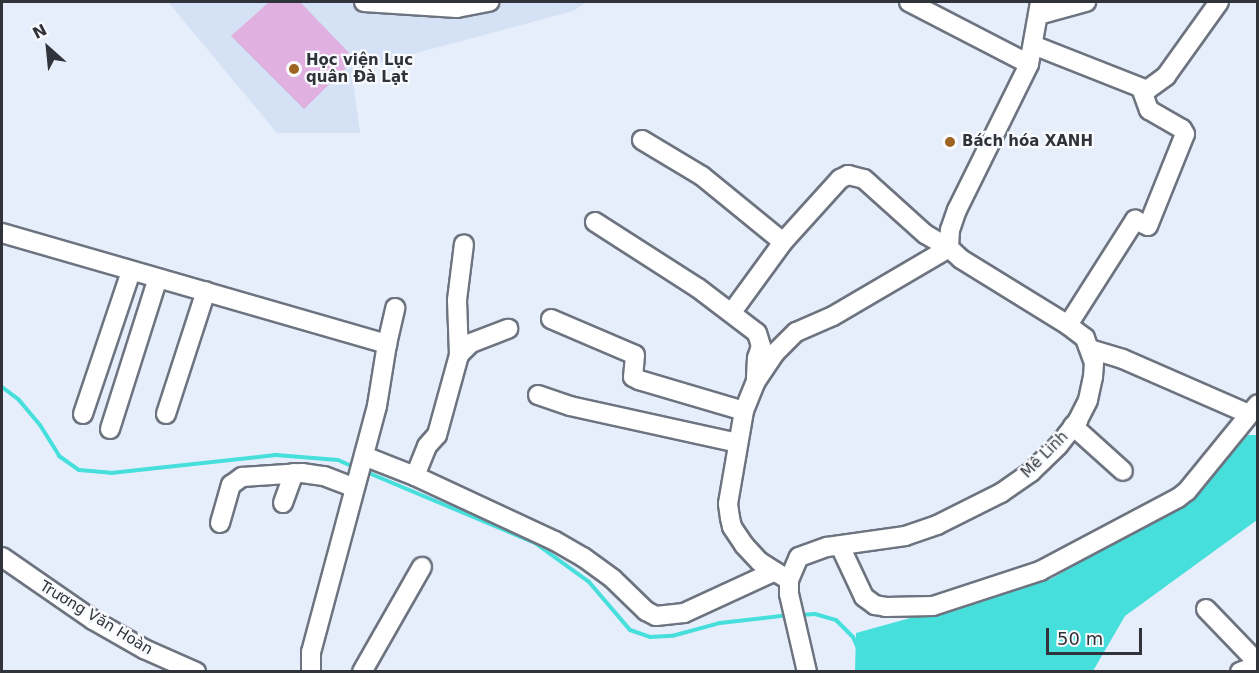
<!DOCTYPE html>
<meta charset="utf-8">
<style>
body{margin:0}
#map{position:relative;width:1259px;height:673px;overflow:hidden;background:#e6eefc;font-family:"DejaVu Sans",sans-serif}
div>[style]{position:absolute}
.built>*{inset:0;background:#d5e1f4}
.green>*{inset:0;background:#e0b0e0}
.water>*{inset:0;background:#46dfdc}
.stream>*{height:4px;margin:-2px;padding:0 2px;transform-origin:2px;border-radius:2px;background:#46dfdc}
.roads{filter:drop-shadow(2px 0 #6d7480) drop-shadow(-2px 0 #6d7480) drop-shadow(0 2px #6d7480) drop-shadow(0 -2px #6d7480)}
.minor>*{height:18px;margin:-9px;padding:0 9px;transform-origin:9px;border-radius:9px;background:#fff}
.dots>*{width:16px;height:16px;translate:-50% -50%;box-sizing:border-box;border:3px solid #f9fbfe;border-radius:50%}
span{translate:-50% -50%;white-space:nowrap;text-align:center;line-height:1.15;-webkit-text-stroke:4.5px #f9fbfe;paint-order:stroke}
.poi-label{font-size:15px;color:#303339;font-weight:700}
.left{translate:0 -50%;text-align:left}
.street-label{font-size:15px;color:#303339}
.frame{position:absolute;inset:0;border:3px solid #303339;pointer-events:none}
.north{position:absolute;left:18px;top:18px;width:60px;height:60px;-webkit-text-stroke:4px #f9fbfe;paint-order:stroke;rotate:333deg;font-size:16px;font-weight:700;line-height:24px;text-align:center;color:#303339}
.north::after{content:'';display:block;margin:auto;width:21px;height:27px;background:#303339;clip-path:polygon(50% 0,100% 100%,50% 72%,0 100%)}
.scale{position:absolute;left:1046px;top:628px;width:96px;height:27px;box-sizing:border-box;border:3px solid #303339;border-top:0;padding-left:8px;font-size:18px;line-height:21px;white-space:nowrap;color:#303339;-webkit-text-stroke:4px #f9fbfe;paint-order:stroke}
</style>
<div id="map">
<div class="built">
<div style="clip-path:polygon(168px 2px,587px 2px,573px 11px,379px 63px,352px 74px,360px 133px,277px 133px)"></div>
</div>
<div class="green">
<div style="clip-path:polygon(269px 2px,300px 2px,355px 59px,304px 109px,231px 36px)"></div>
</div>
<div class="water">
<div style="clip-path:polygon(1248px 435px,1257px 435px,1257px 520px,1125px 616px,1093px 671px,855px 672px,856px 633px,1051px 579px,1184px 501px)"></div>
</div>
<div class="stream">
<div style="left:2px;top:387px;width:21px;rotate:37deg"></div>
<div style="left:19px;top:400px;width:33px;rotate:50deg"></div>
<div style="left:40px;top:425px;width:36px;rotate:58deg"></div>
<div style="left:59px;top:456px;width:24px;rotate:35deg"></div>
<div style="left:79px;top:470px;width:32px;rotate:5deg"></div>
<div style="left:111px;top:473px;width:166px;rotate:-6.2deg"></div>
<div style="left:276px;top:455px;width:62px;rotate:4.6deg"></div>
<div style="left:338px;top:460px;width:17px;rotate:24deg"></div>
<div style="left:364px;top:471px;width:186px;rotate:22.8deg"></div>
<div style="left:535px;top:543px;width:67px;rotate:35.8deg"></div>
<div style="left:589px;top:582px;width:63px;rotate:49.5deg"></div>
<div style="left:630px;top:630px;width:21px;rotate:19deg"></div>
<div style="left:650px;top:637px;width:22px;rotate:-3deg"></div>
<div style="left:672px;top:636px;width:50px;rotate:-15.2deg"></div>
<div style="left:720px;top:623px;width:69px;rotate:-6.6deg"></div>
<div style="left:800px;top:615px;width:15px;rotate:-4deg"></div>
<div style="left:815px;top:614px;width:22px;rotate:16deg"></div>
<div style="left:836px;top:620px;width:24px;rotate:45deg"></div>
<div style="left:853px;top:637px;width:10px;rotate:66deg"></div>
</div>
<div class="roads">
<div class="minor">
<div style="left:364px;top:2px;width:93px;rotate:3.7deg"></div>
<div style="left:457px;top:8px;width:33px;rotate:-11deg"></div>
<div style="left:909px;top:2px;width:135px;rotate:27.3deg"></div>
<div style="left:1038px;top:15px;width:50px;rotate:-15.2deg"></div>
<div style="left:1033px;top:45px;width:123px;rotate:21.5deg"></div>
<div style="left:1147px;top:90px;width:24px;rotate:-36deg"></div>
<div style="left:1166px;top:76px;width:91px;rotate:-54.4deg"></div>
<div style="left:642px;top:140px;width:70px;rotate:31deg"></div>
<div style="left:702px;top:176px;width:104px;rotate:39.2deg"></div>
<div style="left:595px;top:222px;width:122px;rotate:32.7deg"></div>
<div style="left:698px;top:288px;width:74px;rotate:37.3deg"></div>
<div style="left:757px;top:333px;width:14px;rotate:73deg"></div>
<div style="left:761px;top:346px;width:13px;rotate:108deg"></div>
<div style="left:757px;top:358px;width:21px;rotate:93deg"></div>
<div style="left:2px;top:233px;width:401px;rotate:16.1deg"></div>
<div style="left:387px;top:344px;width:63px;rotate:99.2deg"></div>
<div style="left:377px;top:406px;width:255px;rotate:105deg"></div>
<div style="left:311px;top:652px;width:20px;rotate:90deg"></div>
<div style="left:732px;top:312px;width:87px;rotate:-53.9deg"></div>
<div style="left:783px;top:242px;width:85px;rotate:-47.9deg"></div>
<div style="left:840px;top:179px;width:9px;rotate:-27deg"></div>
<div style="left:848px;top:175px;width:16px;rotate:14deg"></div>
<div style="left:864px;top:179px;width:82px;rotate:42deg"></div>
<div style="left:925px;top:234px;width:28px;rotate:30deg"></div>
<div style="left:949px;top:248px;width:134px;rotate:149.6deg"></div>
<div style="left:833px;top:316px;width:40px;rotate:156.6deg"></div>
<div style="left:796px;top:332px;width:30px;rotate:135deg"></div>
<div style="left:775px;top:353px;width:34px;rotate:124deg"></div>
<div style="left:756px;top:381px;width:32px;rotate:112deg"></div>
<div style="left:744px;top:411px;width:94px;rotate:99.8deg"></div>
<div style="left:728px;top:504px;width:14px;rotate:82deg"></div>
<div style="left:730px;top:518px;width:9px;rotate:77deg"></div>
<div style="left:732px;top:527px;width:22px;rotate:56deg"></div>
<div style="left:744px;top:545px;width:23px;rotate:47deg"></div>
<div style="left:760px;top:562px;width:34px;rotate:32deg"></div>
<div style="left:551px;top:319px;width:91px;rotate:23.2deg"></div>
<div style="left:635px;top:355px;width:22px;rotate:95deg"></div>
<div style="left:633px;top:377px;width:7px;rotate:27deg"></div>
<div style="left:639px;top:380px;width:109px;rotate:16.4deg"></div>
<div style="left:1068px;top:325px;width:125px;rotate:-57.5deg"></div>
<div style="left:1135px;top:220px;width:14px;rotate:25deg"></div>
<div style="left:1148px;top:226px;width:99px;rotate:-68.1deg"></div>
<div style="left:1185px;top:134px;width:6px;rotate:-121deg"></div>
<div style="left:1182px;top:129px;width:38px;rotate:-150deg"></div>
<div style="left:1149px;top:110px;width:23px;rotate:-110deg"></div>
<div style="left:387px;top:344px;width:37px;rotate:-77deg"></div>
<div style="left:1090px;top:349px;width:34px;rotate:17deg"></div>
<div style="left:1123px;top:359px;width:137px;rotate:23.6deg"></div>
<div style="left:459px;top:355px;width:55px;rotate:-92.1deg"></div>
<div style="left:457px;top:300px;width:56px;rotate:-82.9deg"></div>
<div style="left:538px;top:395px;width:34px;rotate:19deg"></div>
<div style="left:570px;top:406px;width:172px;rotate:12.4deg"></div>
<div style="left:83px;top:414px;width:151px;rotate:-71.4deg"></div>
<div style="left:166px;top:414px;width:129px;rotate:-72deg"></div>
<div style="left:1073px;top:426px;width:67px;rotate:42deg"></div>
<div style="left:110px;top:429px;width:158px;rotate:-72.4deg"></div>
<div style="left:364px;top:456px;width:55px;rotate:21.4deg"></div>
<div style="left:415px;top:476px;width:32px;rotate:-68deg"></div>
<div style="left:427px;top:446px;width:15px;rotate:-48deg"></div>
<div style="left:437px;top:435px;width:83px;rotate:-74.6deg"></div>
<div style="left:459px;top:355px;width:17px;rotate:-45deg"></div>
<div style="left:471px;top:343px;width:40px;rotate:-21deg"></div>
<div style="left:415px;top:476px;width:154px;rotate:24.9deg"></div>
<div style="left:555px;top:541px;width:32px;rotate:30deg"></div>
<div style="left:583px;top:557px;width:37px;rotate:36deg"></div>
<div style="left:613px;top:579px;width:46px;rotate:44.1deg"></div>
<div style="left:646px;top:611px;width:11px;rotate:27deg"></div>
<div style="left:656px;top:616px;width:28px;rotate:-6deg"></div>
<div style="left:684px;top:613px;width:98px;rotate:-24.7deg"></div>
<div style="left:283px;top:503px;width:32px;rotate:-70deg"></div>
<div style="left:220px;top:523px;width:40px;rotate:-74deg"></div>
<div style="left:231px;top:485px;width:14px;rotate:-36deg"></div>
<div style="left:242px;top:477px;width:60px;rotate:-3.8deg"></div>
<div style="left:302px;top:473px;width:22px;rotate:8deg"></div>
<div style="left:324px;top:476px;width:31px;rotate:21deg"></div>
<div style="left:840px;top:546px;width:56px;rotate:64.8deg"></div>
<div style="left:864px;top:597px;width:14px;rotate:36deg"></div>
<div style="left:875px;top:605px;width:11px;rotate:10deg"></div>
<div style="left:886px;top:607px;width:47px;rotate:-1.2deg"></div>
<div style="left:933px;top:606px;width:113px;rotate:-18.1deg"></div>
<div style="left:1040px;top:571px;width:156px;rotate:-27.9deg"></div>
<div style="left:1178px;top:498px;width:11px;rotate:-38deg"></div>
<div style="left:1187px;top:491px;width:112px;rotate:-50.8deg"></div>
<div style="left:2px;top:557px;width:111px;rotate:34.7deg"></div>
<div style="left:93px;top:620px;width:59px;rotate:29.6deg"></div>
<div style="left:144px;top:649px;width:57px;rotate:23.9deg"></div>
<div style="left:1206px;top:609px;width:75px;rotate:46.1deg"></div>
<div style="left:362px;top:672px;width:121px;rotate:-60.3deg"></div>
<div style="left:807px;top:672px;width:80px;rotate:-103deg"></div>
<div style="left:789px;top:594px;width:14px;rotate:-90deg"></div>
<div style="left:789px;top:580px;width:25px;rotate:-67deg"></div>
<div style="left:799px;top:557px;width:30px;rotate:-20deg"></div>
<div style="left:827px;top:547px;width:79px;rotate:-8deg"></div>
<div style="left:905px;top:536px;width:34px;rotate:-19deg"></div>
<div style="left:937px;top:525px;width:72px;rotate:-26.6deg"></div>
<div style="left:1001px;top:493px;width:37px;rotate:-35deg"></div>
<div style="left:1031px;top:472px;width:37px;rotate:-44deg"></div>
<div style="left:1058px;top:446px;width:33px;rotate:-52deg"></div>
<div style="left:1078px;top:420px;width:22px;rotate:-63deg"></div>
<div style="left:1088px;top:400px;width:24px;rotate:-78deg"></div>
<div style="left:1093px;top:377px;width:14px;rotate:-86deg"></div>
<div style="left:1094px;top:363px;width:27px;rotate:-110deg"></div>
<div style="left:1085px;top:338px;width:21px;rotate:-143deg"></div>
<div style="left:1068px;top:325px;width:126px;rotate:-148.3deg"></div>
<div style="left:961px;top:259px;width:16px;rotate:-137deg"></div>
<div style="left:949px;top:248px;width:18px;rotate:-87deg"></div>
<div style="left:950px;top:230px;width:21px;rotate:-71deg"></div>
<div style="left:957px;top:210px;width:163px;rotate:-63.7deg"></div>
<div style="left:1029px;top:64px;width:63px;rotate:-79.9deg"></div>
<div style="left:1240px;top:672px;width:19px;rotate:-21deg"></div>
</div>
</div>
<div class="dots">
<div style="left:294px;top:69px;background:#9e6522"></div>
<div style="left:950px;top:142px;background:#9e6522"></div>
</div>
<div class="poi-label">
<span class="left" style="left:306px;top:69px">Học viện Lục<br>quân Đà Lạt</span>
<span class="left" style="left:962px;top:142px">Bách hóa XANH</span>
</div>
<div class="street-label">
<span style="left:1045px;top:455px;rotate:-45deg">Mê Linh</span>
<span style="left:96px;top:618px;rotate:31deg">Trương Văn Hoàn</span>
</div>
<div class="frame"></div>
<div class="north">N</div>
<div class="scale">50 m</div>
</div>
